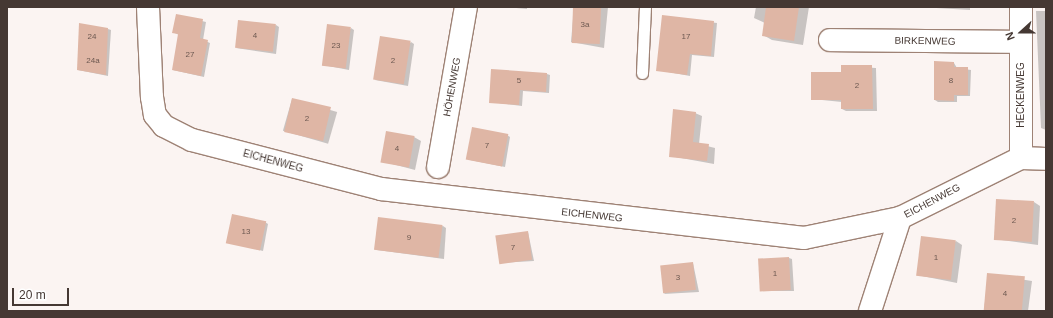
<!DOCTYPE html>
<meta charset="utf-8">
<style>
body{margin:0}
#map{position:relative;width:1053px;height:318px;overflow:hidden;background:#fbf4f2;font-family:Arial,sans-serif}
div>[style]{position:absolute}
.shadow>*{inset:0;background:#0003;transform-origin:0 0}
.building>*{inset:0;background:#dfb6a5;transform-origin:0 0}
.roads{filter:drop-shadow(1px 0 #9e8275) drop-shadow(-1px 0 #9e8275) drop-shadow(0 1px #9e8275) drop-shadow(0 -1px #9e8275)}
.lane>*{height:11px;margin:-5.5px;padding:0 5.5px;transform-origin:5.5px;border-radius:5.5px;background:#fff}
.street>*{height:22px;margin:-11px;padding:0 11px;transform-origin:11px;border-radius:11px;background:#fff}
span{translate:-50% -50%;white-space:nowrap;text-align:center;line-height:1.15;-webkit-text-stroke:4px #fff;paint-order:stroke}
.number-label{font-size:8px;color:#6c5850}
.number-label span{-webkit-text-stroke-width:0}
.street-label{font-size:10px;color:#453833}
.frame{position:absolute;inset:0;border:8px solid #453833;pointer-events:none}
.north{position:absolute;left:1001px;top:12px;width:40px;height:40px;-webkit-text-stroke:3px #fff;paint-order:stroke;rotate:249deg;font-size:11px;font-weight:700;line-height:16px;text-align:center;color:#453833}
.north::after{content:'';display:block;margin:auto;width:14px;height:18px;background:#453833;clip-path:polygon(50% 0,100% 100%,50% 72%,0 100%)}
.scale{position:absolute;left:12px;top:288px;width:57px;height:18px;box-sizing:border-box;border:2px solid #453833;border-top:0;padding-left:5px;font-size:12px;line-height:14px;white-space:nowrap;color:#453833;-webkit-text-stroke:3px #fff;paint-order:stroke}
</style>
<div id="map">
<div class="shadow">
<div style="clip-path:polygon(506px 7px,527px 7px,527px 9px)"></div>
<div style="clip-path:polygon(574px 7px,608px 7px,604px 48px,571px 42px)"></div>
<div style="clip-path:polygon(756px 7px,809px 7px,803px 45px,772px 40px,763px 35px,765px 23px,754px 18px)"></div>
<div style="clip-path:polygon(970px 7px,970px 10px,936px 8px,936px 7px)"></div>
<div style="clip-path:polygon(1036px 11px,1046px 11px,1046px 130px,1041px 128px)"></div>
<div style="clip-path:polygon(177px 15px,206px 22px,203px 40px,210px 43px,204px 77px,173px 70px,179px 35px,173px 32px)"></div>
<div style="clip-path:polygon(663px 16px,717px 23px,714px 57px,692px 55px,690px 76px,657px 70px)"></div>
<div style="clip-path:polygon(276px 25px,279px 27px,276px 54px,236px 48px)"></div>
<div style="clip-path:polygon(351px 28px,354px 30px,349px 70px,323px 65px)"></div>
<div style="clip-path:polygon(108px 29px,111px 30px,108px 76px,78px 70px)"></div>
<div style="clip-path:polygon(411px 42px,414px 44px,408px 86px,375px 80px)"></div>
<div style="clip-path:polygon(954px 63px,957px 68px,971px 70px,970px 96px,957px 96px,957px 102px,938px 102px,935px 100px)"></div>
<div style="clip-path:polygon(842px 66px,876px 68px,877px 111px,846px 111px,842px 109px,842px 102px,812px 99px,842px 73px)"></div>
<div style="clip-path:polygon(547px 74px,550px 75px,549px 93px,523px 91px,522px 106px,491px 102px)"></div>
<div style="left:292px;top:99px;width:47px;height:33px;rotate:16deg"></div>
<div style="clip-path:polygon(695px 113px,702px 116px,699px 144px,715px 148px,714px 164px,670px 156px)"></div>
<div style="clip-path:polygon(507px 135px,510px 137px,505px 167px,470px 160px)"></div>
<div style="clip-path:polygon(414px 137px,421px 141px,415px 170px,381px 161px)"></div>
<div style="clip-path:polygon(1034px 202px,1040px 206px,1038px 245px,994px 239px)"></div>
<div style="clip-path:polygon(265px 222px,268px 224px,263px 251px,227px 242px)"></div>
<div style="clip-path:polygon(443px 226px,446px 228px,444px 259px,377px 250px)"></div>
<div style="clip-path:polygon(528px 232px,534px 261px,499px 263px)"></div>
<div style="clip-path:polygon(956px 241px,962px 245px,957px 283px,917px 275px)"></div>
<div style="clip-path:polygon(789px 258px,792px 259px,794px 291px,761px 291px)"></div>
<div style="clip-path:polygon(693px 263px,699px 292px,664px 294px)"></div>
<div style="clip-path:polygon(988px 274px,1032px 281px,1028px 311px,984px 311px)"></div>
</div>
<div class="building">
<div style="left:573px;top:7px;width:28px;height:36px;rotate:2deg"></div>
<div style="clip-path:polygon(766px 7px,799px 7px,794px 41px,762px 36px)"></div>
<div style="clip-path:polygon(176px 14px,203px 19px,200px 38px,208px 40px,201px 76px,172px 70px,178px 34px,172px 33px)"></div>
<div style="clip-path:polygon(662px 15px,714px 21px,711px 56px,690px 54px,687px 75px,656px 71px)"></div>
<div style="left:238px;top:20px;width:38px;height:28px;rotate:6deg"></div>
<div style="clip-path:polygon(79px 23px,108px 28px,106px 75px,77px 70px)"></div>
<div style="left:327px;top:24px;width:24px;height:42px;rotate:7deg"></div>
<div style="left:380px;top:36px;width:31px;height:44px;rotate:9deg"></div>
<div style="clip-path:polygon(934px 61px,954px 62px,954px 67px,968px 67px,968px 95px,954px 95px,954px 101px,934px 100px)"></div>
<div style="clip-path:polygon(841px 65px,872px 65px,873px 109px,841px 109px,841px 100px,811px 100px,811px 72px,841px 72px)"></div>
<div style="clip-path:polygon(491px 69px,547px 73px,546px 92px,520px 90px,519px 105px,489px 103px)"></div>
<div style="left:292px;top:98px;width:40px;height:35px;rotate:13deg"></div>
<div style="clip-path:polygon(673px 109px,696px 112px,693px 142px,709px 144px,707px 161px,669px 157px)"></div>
<div style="left:472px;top:127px;width:37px;height:33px;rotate:11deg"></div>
<div style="left:386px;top:131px;width:29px;height:32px;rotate:10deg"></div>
<div style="left:996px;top:199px;width:38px;height:41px;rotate:3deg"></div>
<div style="left:232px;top:214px;width:35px;height:30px;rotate:12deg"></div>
<div style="left:378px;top:217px;width:65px;height:33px;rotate:7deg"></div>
<div style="left:528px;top:231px;width:29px;height:33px;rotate:82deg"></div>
<div style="left:921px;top:236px;width:35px;height:40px;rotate:7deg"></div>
<div style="left:789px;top:257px;width:33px;height:31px;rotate:87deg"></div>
<div style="left:693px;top:262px;width:28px;height:33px;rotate:84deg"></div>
<div style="left:987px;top:273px;width:38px;height:38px;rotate:5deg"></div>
</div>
<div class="roads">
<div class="lane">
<div style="left:642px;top:73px;width:66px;rotate:-87.4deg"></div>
</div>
<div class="street">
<div style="left:148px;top:7px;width:90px;rotate:87.5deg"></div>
<div style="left:152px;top:97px;width:18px;rotate:81deg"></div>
<div style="left:155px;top:115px;width:14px;rotate:51deg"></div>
<div style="left:164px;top:126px;width:31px;rotate:27deg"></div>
<div style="left:192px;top:140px;width:195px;rotate:14.5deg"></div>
<div style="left:381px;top:189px;width:426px;rotate:6.6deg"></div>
<div style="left:804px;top:238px;width:98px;rotate:-11.8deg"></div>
<div style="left:900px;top:218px;width:135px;rotate:-26.4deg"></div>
<div style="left:1021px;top:158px;width:25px;rotate:2deg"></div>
<div style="left:1021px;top:7px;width:151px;rotate:90deg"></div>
<div style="left:830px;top:40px;width:191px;rotate:0.6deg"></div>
<div style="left:438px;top:167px;width:162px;rotate:-80.1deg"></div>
<div style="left:870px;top:311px;width:98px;rotate:-72.1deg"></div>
</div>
</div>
<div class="number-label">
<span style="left:585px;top:25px">3a</span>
<span style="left:255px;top:36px">4</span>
<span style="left:92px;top:37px">24</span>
<span style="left:686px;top:37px">17</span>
<span style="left:336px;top:46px">23</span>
<span style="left:190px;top:55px">27</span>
<span style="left:93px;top:61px">24a</span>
<span style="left:393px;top:61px">2</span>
<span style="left:519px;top:81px">5</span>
<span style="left:951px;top:81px">8</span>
<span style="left:857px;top:86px">2</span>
<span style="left:307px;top:119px">2</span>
<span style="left:487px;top:146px">7</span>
<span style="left:397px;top:149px">4</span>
<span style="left:1014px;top:221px">2</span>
<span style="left:246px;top:232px">13</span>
<span style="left:409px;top:238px">9</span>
<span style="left:513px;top:248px">7</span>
<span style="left:936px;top:258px">1</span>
<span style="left:775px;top:274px">1</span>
<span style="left:678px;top:278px">3</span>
<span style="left:1005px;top:294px">4</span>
</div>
<div class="street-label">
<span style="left:925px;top:41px;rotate:1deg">BIRKENWEG</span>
<span style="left:452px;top:87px;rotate:-80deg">HÖHENWEG</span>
<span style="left:1021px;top:95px;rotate:-90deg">HECKENWEG</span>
<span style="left:273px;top:161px;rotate:15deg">EICHENWEG</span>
<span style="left:932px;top:201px;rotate:-28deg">EICHENWEG</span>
<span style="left:592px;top:215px;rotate:6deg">EICHENWEG</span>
</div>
<div class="frame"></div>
<div class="north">N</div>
<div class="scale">20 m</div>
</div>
